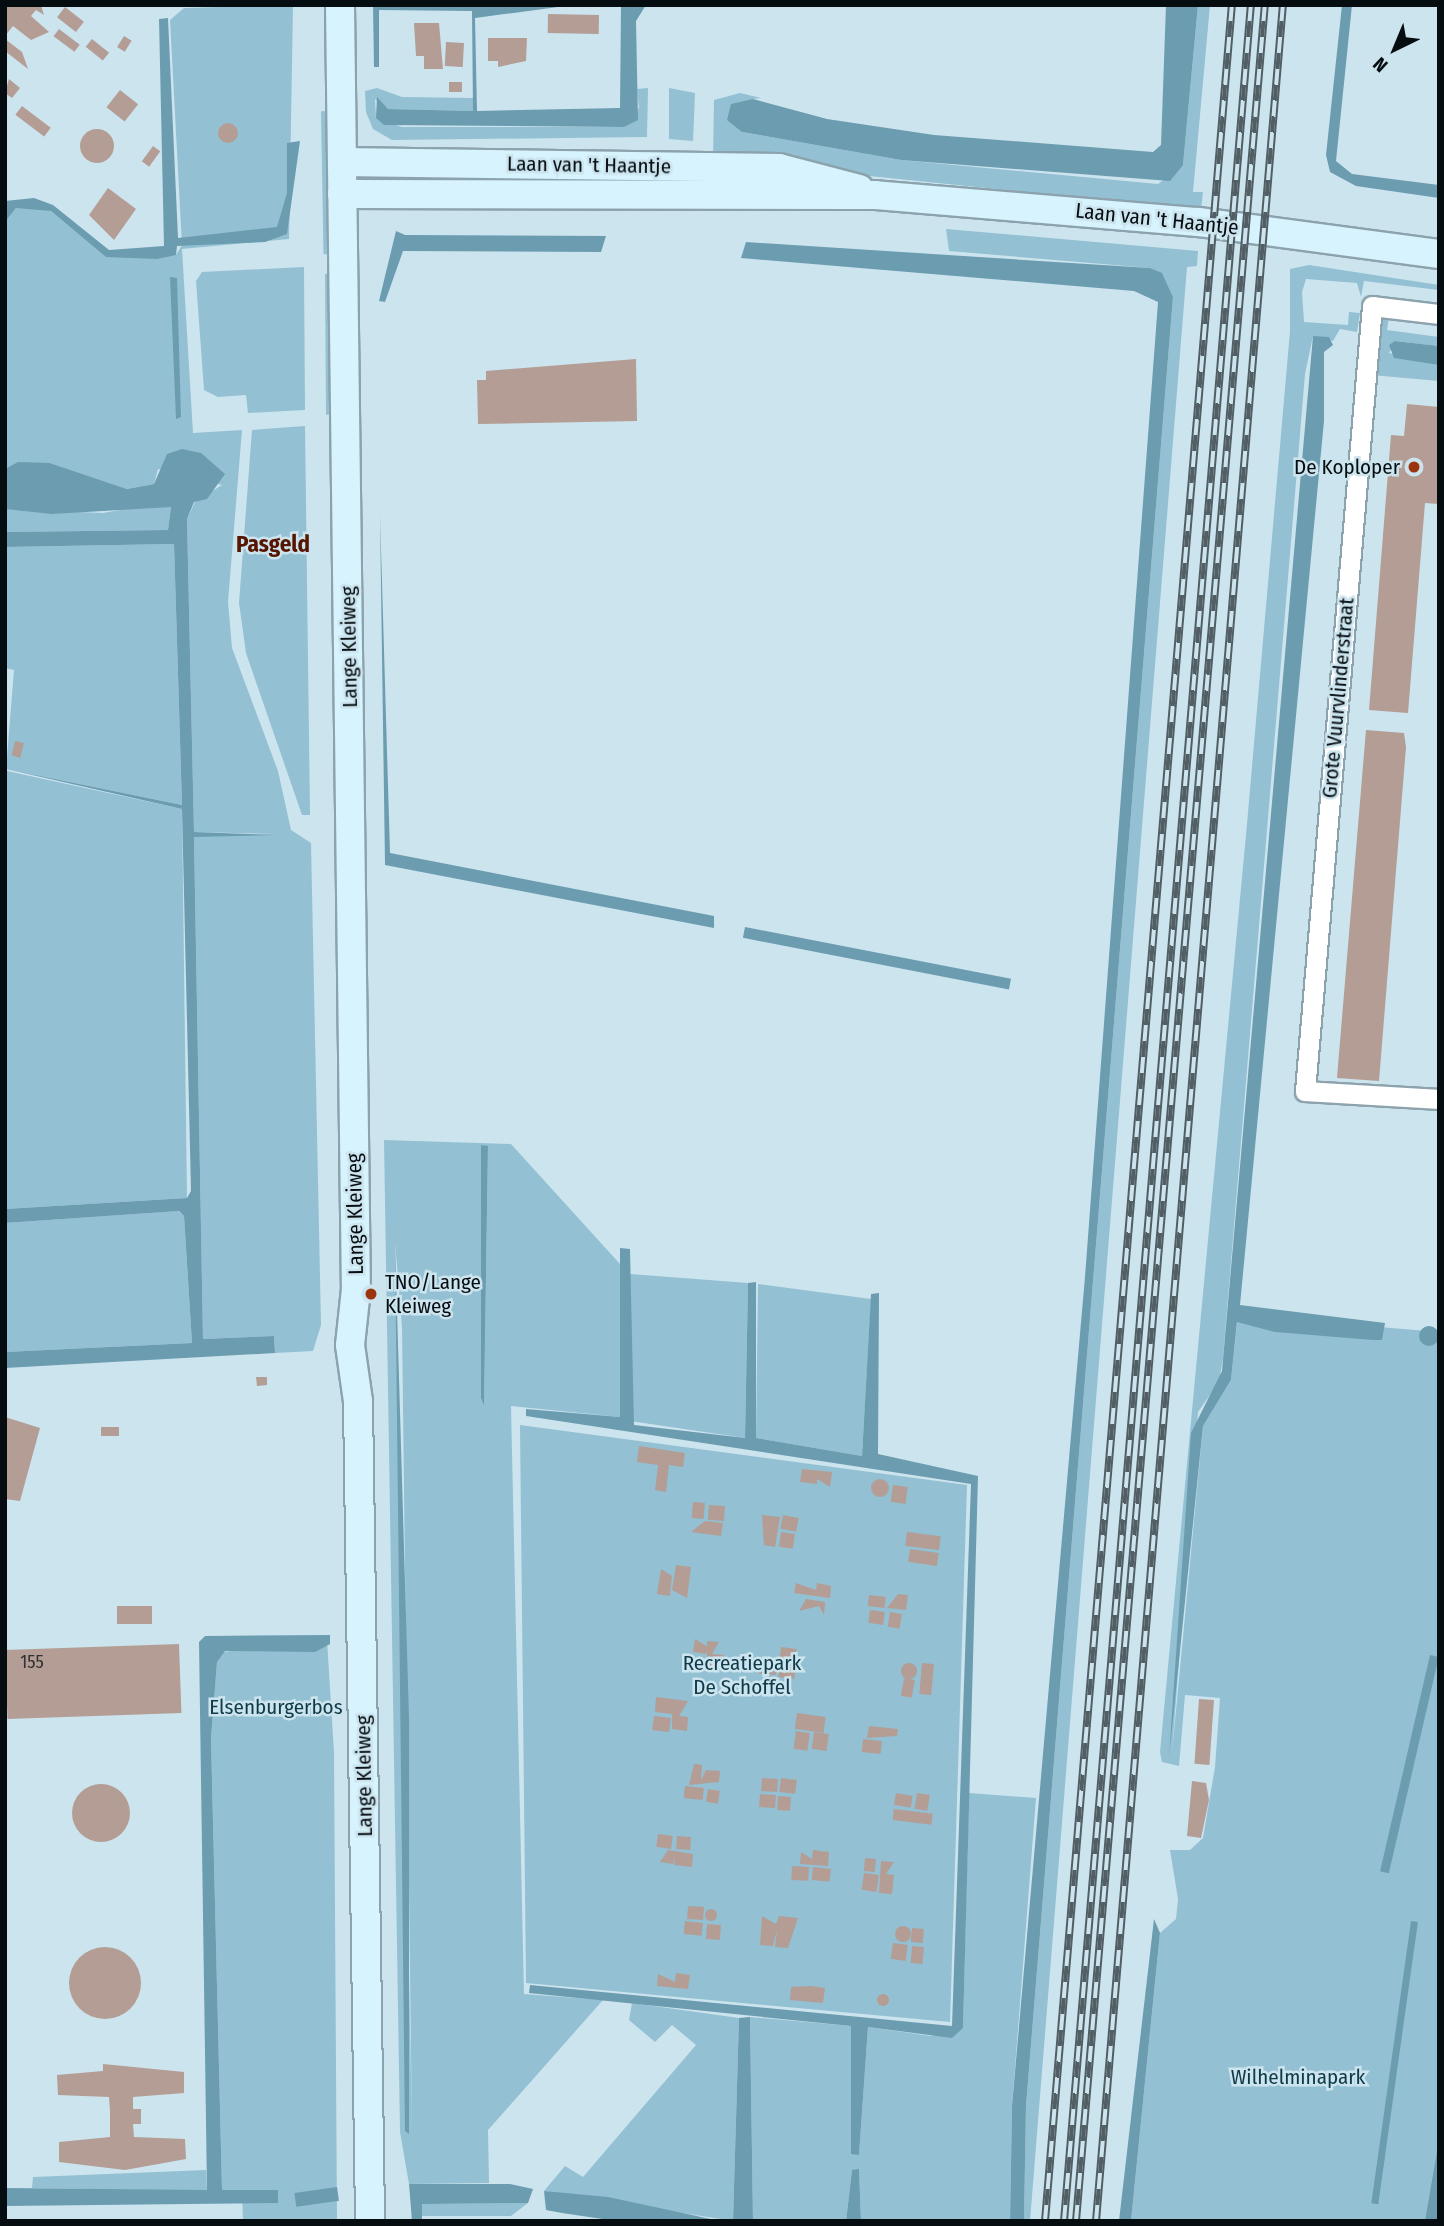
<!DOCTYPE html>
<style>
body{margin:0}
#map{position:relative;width:1444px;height:2226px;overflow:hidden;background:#cce4ee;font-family:"Fira Sans Condensed",sans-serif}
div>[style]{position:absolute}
.green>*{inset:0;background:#94c0d3;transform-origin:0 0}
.water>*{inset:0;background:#6c9cb0;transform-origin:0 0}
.round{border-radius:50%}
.building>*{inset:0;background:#b39d95;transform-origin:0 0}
.roads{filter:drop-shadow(2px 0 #8ca2ac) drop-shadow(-2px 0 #8ca2ac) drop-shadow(0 2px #8ca2ac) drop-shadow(0 -2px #8ca2ac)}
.street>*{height:19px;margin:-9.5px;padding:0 9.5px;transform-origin:9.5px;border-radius:9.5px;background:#fff}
.secondary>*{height:28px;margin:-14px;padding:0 14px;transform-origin:14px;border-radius:14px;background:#d6f3fe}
.rail>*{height:8px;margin-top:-4px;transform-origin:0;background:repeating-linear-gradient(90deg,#cce4ee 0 16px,#515f65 0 32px);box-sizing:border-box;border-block:2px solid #515f65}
.dots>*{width:19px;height:19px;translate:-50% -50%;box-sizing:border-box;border:4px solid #cce4ee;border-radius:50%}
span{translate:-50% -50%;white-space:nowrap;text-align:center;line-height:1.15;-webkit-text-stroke:5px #cce4ee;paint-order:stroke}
.number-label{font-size:18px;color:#313132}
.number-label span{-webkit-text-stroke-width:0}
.street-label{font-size:21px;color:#060d11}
.poi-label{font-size:21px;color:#060d11}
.right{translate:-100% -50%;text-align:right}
.left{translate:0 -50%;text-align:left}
.park-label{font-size:21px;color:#0e3a49}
.neighbourhood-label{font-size:23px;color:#561500;font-weight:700}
.frame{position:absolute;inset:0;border:7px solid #060d11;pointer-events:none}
.north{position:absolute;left:1360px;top:14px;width:70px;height:70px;-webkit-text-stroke:5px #cce4ee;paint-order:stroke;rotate:223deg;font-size:19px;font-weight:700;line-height:28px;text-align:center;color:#060d11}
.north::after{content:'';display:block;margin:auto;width:24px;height:32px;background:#060d11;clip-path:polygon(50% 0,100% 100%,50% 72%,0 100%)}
</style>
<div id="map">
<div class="green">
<div style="clip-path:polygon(293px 5px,289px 239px,182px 249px,193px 433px,242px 430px,228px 602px,232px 648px,278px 771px,291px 830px,311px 843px,321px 1325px,313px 1351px,275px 1353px,274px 1336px,203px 1339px,194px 836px,276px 834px,194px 832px,187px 519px,195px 502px,222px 485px,158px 469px,154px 484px,127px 489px,50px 463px,5px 469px,5px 222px,16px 208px,34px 206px,51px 211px,107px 257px,176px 255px,182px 245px,170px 20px,184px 8px)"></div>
<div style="clip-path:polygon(1198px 5px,1210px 5px,1193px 192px,1203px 192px,1201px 210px,713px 160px,714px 100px,740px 93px,761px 98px,753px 99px,742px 132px,901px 160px,1158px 184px,1183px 165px)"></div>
<div style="clip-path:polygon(377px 88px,402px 97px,473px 98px,473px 111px,388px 109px,375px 99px,376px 118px,402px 127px,624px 127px,639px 108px,637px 89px,648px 88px,647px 137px,392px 140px,373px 129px,366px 112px,365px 91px)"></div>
<div style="clip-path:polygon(669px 88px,695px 93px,693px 141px,669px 139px)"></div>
<div style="left:332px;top:111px;width:143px;height:11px;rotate:89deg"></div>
<div style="clip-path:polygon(378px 170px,560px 179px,377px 182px)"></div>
<div style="clip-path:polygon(713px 203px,876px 207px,713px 211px)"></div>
<div style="clip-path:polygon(946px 229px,1198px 251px,1197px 266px,1187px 267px,1030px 2221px,1024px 2221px,1026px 2106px,1173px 297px,1162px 274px,1150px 268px,949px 251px)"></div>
<div style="clip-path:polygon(1309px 265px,1439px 285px,1439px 290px,1364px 281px,1361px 297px,1357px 283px,1306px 279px,1302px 292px,1304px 322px,1348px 325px,1349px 312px,1360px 313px,1357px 332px,1340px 329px,1333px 341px,1313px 336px,1305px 374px,1223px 1358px,1219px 1382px,1198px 1412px,1172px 1753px,1203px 1426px,1231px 1380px,1238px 1315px,1439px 1332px,1439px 2221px,1131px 2221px,1160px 1933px,1176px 1919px,1178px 1899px,1170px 1850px,1190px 1850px,1203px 1838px,1215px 1767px,1220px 1698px,1185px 1695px,1179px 1766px,1162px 1762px,1160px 1752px,1247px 824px,1290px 331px,1290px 269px)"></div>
<div style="clip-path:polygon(304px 267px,305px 410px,248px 413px,246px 395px,218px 397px,204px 390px,196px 281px,202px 272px)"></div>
<div style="clip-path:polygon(334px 273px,331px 414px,326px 415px,325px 274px)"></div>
<div style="clip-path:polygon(1383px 316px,1389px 317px,1387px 330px,1439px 337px,1439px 346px,1395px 341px,1389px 353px,1439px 365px,1439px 381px,1371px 375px)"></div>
<div style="clip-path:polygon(305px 426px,310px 815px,302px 815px,246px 653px,239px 603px,252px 430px)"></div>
<div style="clip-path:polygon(149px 505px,171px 507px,168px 530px,5px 532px,5px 509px,103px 513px)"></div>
<div style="clip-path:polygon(174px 544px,182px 805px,6px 769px,14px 670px,5px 668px,5px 547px)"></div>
<div style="clip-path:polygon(7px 771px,182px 809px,187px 1198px,5px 1209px)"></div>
<div style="clip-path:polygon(evenodd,384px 1140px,511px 1144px,620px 1264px,620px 1417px,511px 1406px,524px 1994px,603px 2000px,488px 2130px,489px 2183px,409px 2184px,400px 2132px,384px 1140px,481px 1145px,488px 1147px,484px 1406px,481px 1398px,481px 1145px,384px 1140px,395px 1242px,402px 1327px,412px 2131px,395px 1242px)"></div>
<div style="clip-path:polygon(178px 1211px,184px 1216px,192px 1343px,5px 1352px,5px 1223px)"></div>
<div style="clip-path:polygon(630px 1274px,748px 1283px,745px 1438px,630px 1421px)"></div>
<div style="clip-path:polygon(758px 1284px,871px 1299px,862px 1456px,756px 1438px)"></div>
<div style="clip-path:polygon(520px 1425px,967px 1485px,950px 2022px,526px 1983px)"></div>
<div style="clip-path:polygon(327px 1640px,334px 1752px,337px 2221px,243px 2221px,242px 2191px,222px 2191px,211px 1739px,217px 1661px,223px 1652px)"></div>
<div style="clip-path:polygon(969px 1793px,1036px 1798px,1012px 2106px,1010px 2221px,861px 2221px,859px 2170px,852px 2170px,846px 2221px,753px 2221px,750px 2017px,851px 2026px,851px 2154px,859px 2154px,868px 2027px,931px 2036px,963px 2028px)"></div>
<div style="clip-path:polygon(632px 2003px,739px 2018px,733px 2221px,544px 2191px,565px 2166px,583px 2177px,696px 2045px,672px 2025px,655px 2042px,629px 2020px)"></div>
<div style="clip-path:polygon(206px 2170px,207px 2191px,32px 2188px,33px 2177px)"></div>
<div style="clip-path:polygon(528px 2203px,511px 2216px,422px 2216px,422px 2204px)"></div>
</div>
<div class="water">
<div style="clip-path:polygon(373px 5px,558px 7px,475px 18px,477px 111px,620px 108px,621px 5px,646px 5px,636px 21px,638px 120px,624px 127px,384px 125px,376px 118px,377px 97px,388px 109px,473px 111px,472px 11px,379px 10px,379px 67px,374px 67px)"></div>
<div style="clip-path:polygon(1166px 5px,1198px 5px,1183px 165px,1170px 181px,901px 160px,742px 132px,727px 120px,731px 104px,753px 99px,827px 119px,934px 135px,1153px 152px,1161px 145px)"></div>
<div style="clip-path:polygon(1342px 5px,1352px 5px,1336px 161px,1352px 174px,1439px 185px,1439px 198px,1356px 186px,1330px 172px,1326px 155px)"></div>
<div style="clip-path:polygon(168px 18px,178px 238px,277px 227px,287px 193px,287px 143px,300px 141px,287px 234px,265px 242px,177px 246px,176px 255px,157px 259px,106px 257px,51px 211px,16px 208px,5px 222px,5px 201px,34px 198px,53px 205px,109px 250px,164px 246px,159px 19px)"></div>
<div style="clip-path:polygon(396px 231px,405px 235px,606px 236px,601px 252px,403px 251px,385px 302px,379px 301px)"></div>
<div style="clip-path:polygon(746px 242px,1150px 268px,1162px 273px,1173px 297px,1026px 2106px,1024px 2221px,1010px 2221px,1012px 2106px,1085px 1277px,1158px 302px,1134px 291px,741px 258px)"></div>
<div style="clip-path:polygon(170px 277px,177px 278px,181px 417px,176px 419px)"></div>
<div style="clip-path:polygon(1313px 336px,1329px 337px,1333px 345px,1324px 352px,1324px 421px,1240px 1305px,1385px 1323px,1382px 1340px,1373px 1340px,1275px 1332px,1237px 1322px,1231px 1380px,1203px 1426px,1169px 1758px,1191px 1433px,1222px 1371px)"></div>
<div style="clip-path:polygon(1395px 341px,1439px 346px,1439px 365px,1394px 358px,1389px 345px)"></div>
<div style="clip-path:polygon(182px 449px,201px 453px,225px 474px,207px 499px,194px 502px,187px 519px,194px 832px,276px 835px,194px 837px,203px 1339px,274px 1336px,275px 1353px,5px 1368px,5px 1352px,192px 1343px,184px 1216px,179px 1211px,5px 1223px,5px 1209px,187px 1198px,191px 1191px,182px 809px,6px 769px,182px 805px,174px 544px,5px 547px,5px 532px,168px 530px,171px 507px,52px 514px,5px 509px,5px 469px,18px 462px,50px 463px,127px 489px,154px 484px,167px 454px)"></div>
<div style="clip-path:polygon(380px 514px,390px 853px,714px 916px,714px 928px,385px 865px)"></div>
<div style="left:745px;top:927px;width:271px;height:11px;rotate:11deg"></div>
<div style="clip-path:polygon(481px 1145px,488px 1146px,484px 1406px,481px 1398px)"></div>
<div style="clip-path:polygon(395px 1242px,409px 1718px,409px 2134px,405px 2131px)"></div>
<div style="clip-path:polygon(620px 1248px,630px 1249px,634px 1425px,745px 1438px,748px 1283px,756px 1282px,756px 1438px,862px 1456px,871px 1294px,879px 1293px,878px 1454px,978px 1476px,963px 2028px,952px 2038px,868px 2027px,859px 2155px,851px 2154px,851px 2026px,529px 1993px,530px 1985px,952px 2026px,971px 1484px,526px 1416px,526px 1409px,620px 1417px)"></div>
<div class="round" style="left:1419px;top:1326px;width:20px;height:20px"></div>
<div style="clip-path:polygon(330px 1635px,330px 1644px,315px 1652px,225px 1651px,217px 1662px,211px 1739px,222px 2190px,278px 2190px,278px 2203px,5px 2206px,5px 2188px,207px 2190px,199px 1642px,205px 1636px)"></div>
<div style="left:1430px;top:1655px;width:9px;height:222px;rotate:13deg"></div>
<div style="clip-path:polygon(1154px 1919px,1160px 1933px,1131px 2221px,1119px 2221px)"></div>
<div style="left:1411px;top:1921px;width:7px;height:285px;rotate:8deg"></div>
<div style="clip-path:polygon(750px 2017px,753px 2221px,733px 2221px,739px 2018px)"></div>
<div style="clip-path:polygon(1439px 2140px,1439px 2221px,1425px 2221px)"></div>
<div style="clip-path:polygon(859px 2169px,861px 2221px,846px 2221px,852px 2170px)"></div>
<div style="clip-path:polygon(409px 2184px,510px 2184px,533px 2189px,528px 2203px,422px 2204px,422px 2221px,412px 2221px)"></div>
<div style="left:337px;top:2187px;width:14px;height:43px;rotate:82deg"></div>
<div style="clip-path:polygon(544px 2191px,608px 2197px,720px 2221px,616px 2221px,562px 2213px,546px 2210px)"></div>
</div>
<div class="building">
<div style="clip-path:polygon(5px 5px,41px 5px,44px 15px,36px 10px,31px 16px,49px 32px,31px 40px,13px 26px,5px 36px)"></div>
<div style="left:65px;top:7px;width:24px;height:13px;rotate:38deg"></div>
<div style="left:548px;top:14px;width:51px;height:19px;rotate:1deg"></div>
<div style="clip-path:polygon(414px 23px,439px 23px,443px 69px,424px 69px,424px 56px,416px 56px)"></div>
<div style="left:59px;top:29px;width:26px;height:9px;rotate:37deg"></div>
<div style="left:124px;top:36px;width:9px;height:13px;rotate:32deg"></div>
<div style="clip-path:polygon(488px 38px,527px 38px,526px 61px,498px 67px,498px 61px,488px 61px)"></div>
<div style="clip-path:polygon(5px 39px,22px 52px,28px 69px,5px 51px)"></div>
<div style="left:92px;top:39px;width:22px;height:10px;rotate:39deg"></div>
<div style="left:446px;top:42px;width:18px;height:24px;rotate:3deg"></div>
<div style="clip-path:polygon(9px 79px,20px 88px,12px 98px,5px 93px)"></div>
<div style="left:449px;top:82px;width:13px;height:10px"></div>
<div style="left:120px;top:90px;width:23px;height:22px;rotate:38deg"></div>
<div style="left:22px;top:106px;width:36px;height:11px;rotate:37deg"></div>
<div class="round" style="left:218px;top:123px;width:20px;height:20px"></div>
<div class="round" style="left:80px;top:129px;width:34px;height:34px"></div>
<div style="left:153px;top:146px;width:9px;height:19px;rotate:36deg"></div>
<div style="clip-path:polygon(108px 188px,136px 209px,114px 240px,89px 215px)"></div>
<div style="clip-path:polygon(636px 359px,637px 421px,478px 424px,477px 380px,486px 380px,486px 371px)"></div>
<div style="clip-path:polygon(1407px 404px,1439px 407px,1439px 504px,1425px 503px,1408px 713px,1369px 710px,1391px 435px,1404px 436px)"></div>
<div style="clip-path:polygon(1366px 730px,1404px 733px,1406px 747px,1379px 1081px,1337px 1078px)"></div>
<div style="left:15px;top:741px;width:9px;height:15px;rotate:13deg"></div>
<div style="clip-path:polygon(256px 1377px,267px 1377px,267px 1385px,257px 1386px)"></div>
<div style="clip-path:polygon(5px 1417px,40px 1428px,20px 1501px,5px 1499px)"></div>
<div style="left:101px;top:1427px;width:18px;height:9px"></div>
<div style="clip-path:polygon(639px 1446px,685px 1453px,683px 1467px,669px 1465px,666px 1492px,655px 1490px,658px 1465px,637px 1462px)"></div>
<div style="clip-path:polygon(802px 1469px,832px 1472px,830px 1487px,817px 1479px,817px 1484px,800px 1482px)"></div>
<div class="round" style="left:871px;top:1479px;width:18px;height:18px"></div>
<div style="left:893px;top:1485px;width:15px;height:17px;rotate:8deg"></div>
<div style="left:693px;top:1502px;width:12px;height:16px;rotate:5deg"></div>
<div style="left:709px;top:1505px;width:16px;height:15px;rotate:4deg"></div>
<div style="clip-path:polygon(762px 1515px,780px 1517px,775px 1547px,764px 1545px)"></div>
<div style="left:783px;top:1515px;width:16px;height:14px;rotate:11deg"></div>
<div style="clip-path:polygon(705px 1521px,723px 1523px,721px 1536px,691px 1532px)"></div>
<div style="left:781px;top:1532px;width:14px;height:15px;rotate:8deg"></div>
<div style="left:907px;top:1532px;width:34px;height:14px;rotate:7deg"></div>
<div style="left:910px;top:1549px;width:29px;height:13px;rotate:8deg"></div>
<div style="clip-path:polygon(676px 1565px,691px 1567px,687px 1598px,672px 1590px)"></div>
<div style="clip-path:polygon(661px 1569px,672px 1576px,670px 1596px,657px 1594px)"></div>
<div style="clip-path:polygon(796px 1583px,816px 1590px,817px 1583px,831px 1586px,830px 1598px,794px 1593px)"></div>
<div style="clip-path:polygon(898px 1594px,908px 1595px,906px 1610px,887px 1608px)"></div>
<div style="left:869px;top:1595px;width:17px;height:11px;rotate:7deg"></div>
<div style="clip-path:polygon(806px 1599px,825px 1602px,824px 1615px,819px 1606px,799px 1611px)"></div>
<div style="left:117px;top:1606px;width:35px;height:18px"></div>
<div style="left:870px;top:1610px;width:15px;height:13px;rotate:8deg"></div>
<div style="left:890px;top:1612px;width:12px;height:15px;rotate:9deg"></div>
<div style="clip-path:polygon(695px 1639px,708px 1647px,706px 1654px,693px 1652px)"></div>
<div style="clip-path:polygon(707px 1641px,719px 1642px,712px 1654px,724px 1655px,722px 1668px,692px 1665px,693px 1658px,707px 1660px)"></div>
<div style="left:179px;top:1644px;width:69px;height:174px;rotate:88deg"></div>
<div style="left:781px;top:1647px;width:16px;height:13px;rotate:7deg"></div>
<div style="left:758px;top:1661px;width:19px;height:12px;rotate:6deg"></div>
<div style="left:780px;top:1663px;width:16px;height:14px;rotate:7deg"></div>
<div style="left:922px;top:1663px;width:12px;height:31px;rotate:5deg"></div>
<div class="round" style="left:901px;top:1663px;width:16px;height:16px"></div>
<div style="left:904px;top:1678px;width:11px;height:18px;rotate:10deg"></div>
<div style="clip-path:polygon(656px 1697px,688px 1701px,679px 1716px,688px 1717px,687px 1731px,672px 1729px,672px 1714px,655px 1712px)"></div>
<div style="left:1199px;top:1699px;width:15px;height:65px;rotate:4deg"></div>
<div style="left:797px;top:1713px;width:29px;height:16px;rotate:8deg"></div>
<div style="left:654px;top:1716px;width:17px;height:14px;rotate:7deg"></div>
<div style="clip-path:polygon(869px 1726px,898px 1729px,897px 1736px,867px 1738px)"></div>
<div style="left:796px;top:1731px;width:14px;height:18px;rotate:8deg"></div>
<div style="left:814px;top:1732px;width:15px;height:17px;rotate:8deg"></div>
<div style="left:863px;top:1739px;width:19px;height:13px;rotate:6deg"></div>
<div style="clip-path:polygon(694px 1764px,702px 1765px,701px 1780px,706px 1770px,720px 1771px,719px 1782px,689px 1785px)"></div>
<div style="left:762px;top:1778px;width:16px;height:13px;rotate:4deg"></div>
<div style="left:781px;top:1778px;width:16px;height:14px;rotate:7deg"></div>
<div style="clip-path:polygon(1192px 1781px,1206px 1783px,1209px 1800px,1201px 1838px,1187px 1836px)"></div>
<div class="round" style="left:72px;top:1784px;width:58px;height:58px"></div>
<div style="left:685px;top:1786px;width:19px;height:12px;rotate:6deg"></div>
<div style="left:708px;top:1789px;width:12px;height:13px;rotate:9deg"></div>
<div style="left:896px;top:1793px;width:17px;height:12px;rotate:10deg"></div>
<div style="left:917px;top:1793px;width:13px;height:16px;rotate:9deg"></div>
<div style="left:760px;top:1794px;width:16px;height:13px;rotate:4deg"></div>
<div style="left:778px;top:1796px;width:13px;height:14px;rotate:4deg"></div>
<div style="left:894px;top:1809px;width:39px;height:11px;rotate:7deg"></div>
<div style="left:658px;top:1834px;width:15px;height:13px;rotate:8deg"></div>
<div style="left:677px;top:1836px;width:14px;height:13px;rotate:4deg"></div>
<div style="clip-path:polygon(668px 1850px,693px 1854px,692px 1867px,674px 1865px,675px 1856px,673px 1864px,660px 1862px)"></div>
<div style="clip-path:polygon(813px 1850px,829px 1852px,828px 1866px,800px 1864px,801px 1852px,812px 1859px)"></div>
<div style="left:865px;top:1858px;width:11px;height:13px;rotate:5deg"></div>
<div style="clip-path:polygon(881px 1861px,894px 1862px,886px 1874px,894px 1875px,892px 1894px,879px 1893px)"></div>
<div style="left:792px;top:1866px;width:17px;height:14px;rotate:3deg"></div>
<div style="left:813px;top:1867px;width:18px;height:13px;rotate:6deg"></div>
<div style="left:864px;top:1873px;width:15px;height:17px;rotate:8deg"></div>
<div style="left:688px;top:1906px;width:16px;height:13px;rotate:4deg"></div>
<div class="round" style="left:705px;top:1909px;width:12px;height:12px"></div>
<div style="clip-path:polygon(762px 1916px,776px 1924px,779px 1916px,798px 1918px,788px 1948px,775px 1947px,777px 1930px,773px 1946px,760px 1945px)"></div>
<div style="left:685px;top:1921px;width:18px;height:13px;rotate:6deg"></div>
<div style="left:707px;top:1924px;width:14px;height:15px;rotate:4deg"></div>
<div class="round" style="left:895px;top:1926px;width:16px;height:16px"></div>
<div style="left:912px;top:1928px;width:12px;height:14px;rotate:5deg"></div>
<div style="left:893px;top:1943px;width:15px;height:16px;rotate:8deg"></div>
<div style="left:912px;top:1946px;width:12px;height:17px;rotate:5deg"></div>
<div class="round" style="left:69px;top:1947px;width:72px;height:72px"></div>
<div style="clip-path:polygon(676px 1973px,690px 1975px,688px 1989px,657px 1986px,658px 1974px,675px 1982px)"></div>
<div style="clip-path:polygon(811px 1986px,825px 1988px,823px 2003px,790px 2000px,791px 1987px)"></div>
<div class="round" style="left:877px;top:1994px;width:12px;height:12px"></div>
<div style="clip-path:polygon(103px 2064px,184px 2072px,184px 2093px,133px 2097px,133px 2109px,141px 2109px,141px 2124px,133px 2124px,134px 2137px,185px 2139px,186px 2159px,125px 2170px,59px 2162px,59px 2142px,110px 2137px,110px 2111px,109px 2097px,58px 2095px,57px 2075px,103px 2071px)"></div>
</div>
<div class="roads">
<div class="street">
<div style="left:1439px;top:314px;width:67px;rotate:-173.2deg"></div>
<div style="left:1372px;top:306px;width:788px;rotate:94.88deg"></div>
<div style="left:1305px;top:1091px;width:134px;rotate:3.4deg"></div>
</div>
<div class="secondary">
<div style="left:340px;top:5px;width:1284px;rotate:89.29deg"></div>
<div style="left:356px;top:1289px;width:56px;rotate:96.1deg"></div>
<div style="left:350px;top:1345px;width:57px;rotate:81.9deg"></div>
<div style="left:358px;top:1401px;width:820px;rotate:89.16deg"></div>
<div style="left:342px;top:162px;width:437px;rotate:0.8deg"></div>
<div style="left:779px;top:168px;width:83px;rotate:14.7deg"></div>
<div style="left:342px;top:194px;width:533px;rotate:0.11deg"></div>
<div style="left:875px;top:195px;width:325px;rotate:4.8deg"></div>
<div style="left:1199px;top:222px;width:242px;rotate:7.6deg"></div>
</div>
</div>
<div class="rail">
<div style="left:1045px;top:2221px;width:2224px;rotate:-85.18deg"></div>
<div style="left:1064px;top:2221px;width:2224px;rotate:-85.18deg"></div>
<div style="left:1076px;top:2221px;width:2224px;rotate:-85.13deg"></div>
<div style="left:1096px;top:2221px;width:2224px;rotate:-85.18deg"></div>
</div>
<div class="dots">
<div style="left:1414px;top:467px;background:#9b350d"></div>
<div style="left:371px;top:1294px;background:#9b350d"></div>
</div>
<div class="number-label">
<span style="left:32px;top:1662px">155</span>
</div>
<div class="street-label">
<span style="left:589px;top:165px;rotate:1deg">Laan van 't Haantje</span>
<span style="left:1157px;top:219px;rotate:6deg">Laan van 't Haantje</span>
<span style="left:349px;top:647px;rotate:-91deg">Lange Kleiweg</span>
<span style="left:1338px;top:698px;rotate:-85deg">Grote Vuurvlinderstraat</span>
<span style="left:355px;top:1214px;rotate:-91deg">Lange Kleiweg</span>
<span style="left:364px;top:1776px;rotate:-91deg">Lange Kleiweg</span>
</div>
<div class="poi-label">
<span class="right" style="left:1400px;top:467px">De Koploper</span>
<span class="left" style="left:385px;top:1294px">TNO/Lange<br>Kleiweg</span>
</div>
<div class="park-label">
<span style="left:742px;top:1675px">Recreatiepark<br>De Schoffel</span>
<span style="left:276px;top:1707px">Elsenburgerbos</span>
<span style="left:1298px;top:2077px">Wilhelminapark</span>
</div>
<div class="neighbourhood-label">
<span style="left:273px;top:544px">Pasgeld</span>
</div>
<div class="frame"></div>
<div class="north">N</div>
</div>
